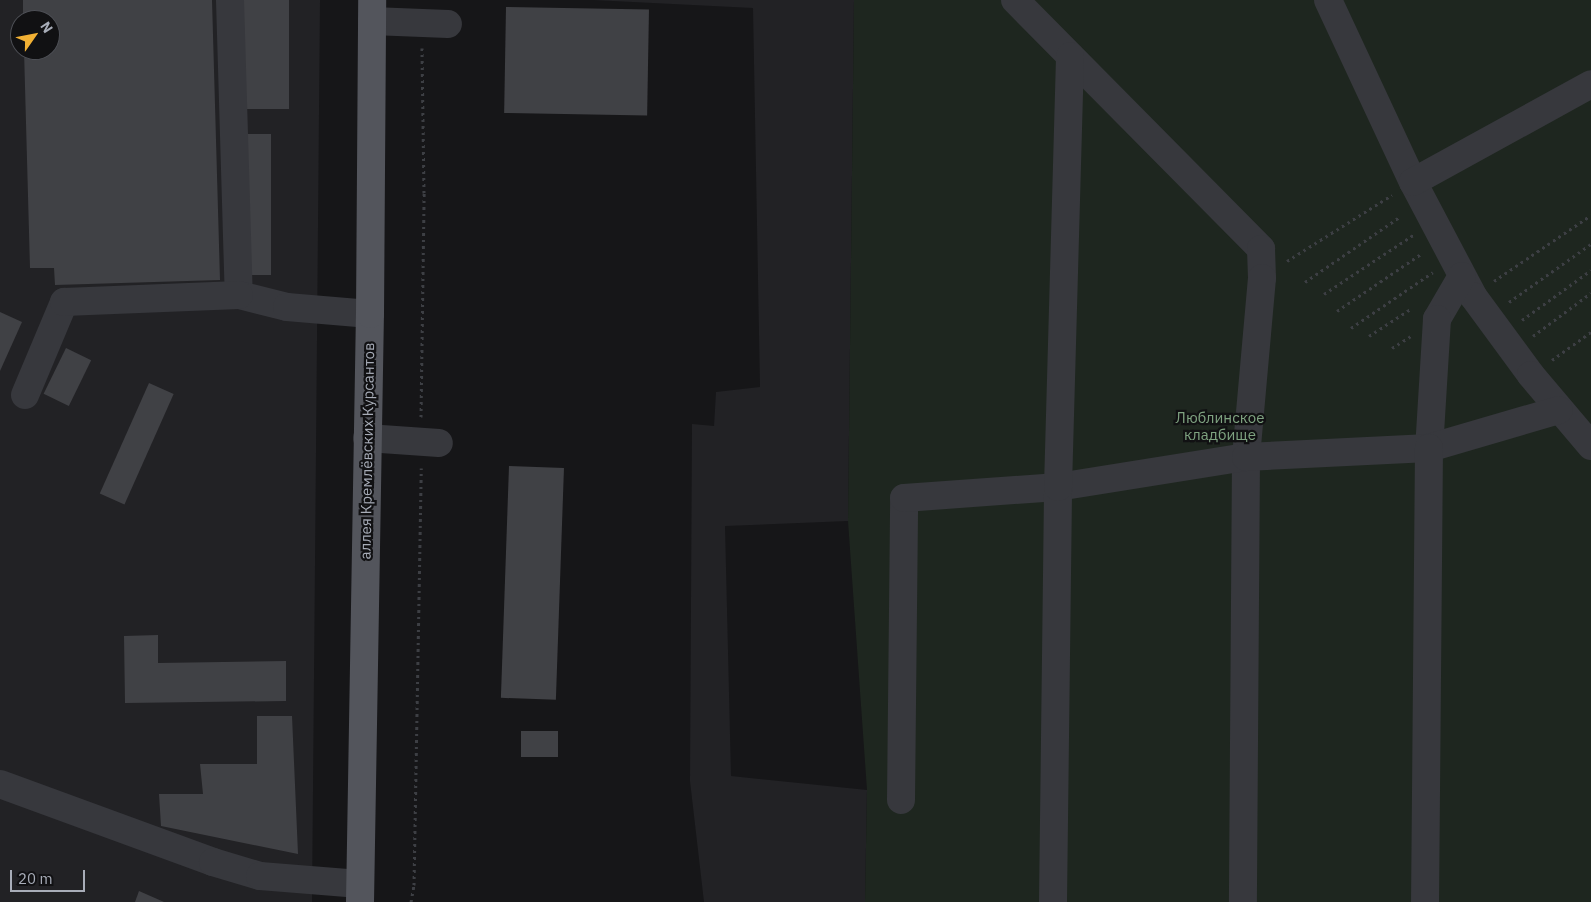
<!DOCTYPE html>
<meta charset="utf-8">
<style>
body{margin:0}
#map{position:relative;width:1591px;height:902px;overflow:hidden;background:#161618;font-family:"IBM Plex Sans",sans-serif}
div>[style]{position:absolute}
.built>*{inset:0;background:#222225}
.green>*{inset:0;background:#1e261f}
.building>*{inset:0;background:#404145;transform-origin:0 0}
.path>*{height:3px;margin-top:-1.5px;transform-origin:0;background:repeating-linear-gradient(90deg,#3d3f44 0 2.5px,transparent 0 6.5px)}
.minor>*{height:28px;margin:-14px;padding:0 14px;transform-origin:14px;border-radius:14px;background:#37383d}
.major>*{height:28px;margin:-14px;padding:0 14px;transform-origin:14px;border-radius:14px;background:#53555c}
span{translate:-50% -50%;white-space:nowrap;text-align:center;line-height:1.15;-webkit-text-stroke:4.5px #111113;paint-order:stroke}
.park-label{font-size:15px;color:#7fa381}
.street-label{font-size:15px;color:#a8adb8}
.north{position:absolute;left:10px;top:10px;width:50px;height:50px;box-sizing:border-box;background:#111113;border:1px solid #4d4f55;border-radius:50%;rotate:57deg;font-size:14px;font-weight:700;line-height:20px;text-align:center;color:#a8adb8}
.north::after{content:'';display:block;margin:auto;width:18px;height:22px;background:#f2b134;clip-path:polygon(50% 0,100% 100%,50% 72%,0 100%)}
.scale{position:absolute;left:10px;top:870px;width:75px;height:22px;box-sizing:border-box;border:2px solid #a8adb8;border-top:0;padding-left:6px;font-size:15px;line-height:18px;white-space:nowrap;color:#a8adb8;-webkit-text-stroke:4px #111113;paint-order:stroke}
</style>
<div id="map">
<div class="built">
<div style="clip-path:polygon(evenodd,0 0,320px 0,312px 902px,0 902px,0 0,20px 20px,50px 20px,50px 50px,20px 50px,20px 20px)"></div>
<div style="clip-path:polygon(593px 0,854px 0,848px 521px,725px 526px,731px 776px,867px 790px,865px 902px,704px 902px,690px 781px,692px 424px,714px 426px,716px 392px,760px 387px,753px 8px)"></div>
</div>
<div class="green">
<div style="clip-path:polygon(854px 0,1591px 0,1591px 902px,865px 902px,867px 790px,848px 521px)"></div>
</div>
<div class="building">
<div style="clip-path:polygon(23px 0,212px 0,220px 280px,55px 285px,54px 268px,30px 268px,24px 50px,50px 50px,50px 20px,23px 20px)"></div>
<div style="left:243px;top:0;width:46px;height:109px"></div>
<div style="left:506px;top:7px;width:143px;height:106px;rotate:1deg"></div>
<div style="left:243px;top:134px;width:28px;height:141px"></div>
<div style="clip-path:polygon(0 312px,22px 322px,0 371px)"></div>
<div style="left:66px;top:348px;width:28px;height:51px;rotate:26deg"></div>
<div style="left:149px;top:383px;width:27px;height:121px;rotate:24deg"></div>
<div style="left:509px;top:466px;width:55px;height:232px;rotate:2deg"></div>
<div style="clip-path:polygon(158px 635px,158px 663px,286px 661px,286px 701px,125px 703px,124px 636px)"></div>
<div style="clip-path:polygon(257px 716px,292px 716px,298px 854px,161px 826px,159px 794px,203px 794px,200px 764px,257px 764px)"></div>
<div style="left:521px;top:731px;width:37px;height:26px"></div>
<div style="clip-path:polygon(139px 891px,164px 902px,135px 902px)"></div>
</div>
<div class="path">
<div style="left:1287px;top:261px;width:124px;rotate:-32.2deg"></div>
<div style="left:1494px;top:281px;width:117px;rotate:-34.2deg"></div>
<div style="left:1305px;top:282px;width:116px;rotate:-34.5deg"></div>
<div style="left:1324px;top:294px;width:107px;rotate:-33.5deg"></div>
<div style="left:1509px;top:302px;width:100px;rotate:-35.3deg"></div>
<div style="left:1337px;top:311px;width:102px;rotate:-34.2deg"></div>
<div style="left:1522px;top:320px;width:85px;rotate:-35.9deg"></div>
<div style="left:1351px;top:328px;width:99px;rotate:-34.3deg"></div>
<div style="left:1369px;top:336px;width:51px;rotate:-33.1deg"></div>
<div style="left:1533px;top:336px;width:72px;rotate:-36.6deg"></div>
<div style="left:1392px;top:348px;width:22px;rotate:-32deg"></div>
<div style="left:1552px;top:360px;width:48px;rotate:-35.7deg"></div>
<div style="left:421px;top:417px;width:224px;rotate:-89.2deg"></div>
<div style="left:424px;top:193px;width:145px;rotate:-90.8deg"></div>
<div style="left:411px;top:902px;width:17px;rotate:-80deg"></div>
<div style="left:414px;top:885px;width:417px;rotate:-89deg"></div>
</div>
<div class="minor">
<div style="left:230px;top:0;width:295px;rotate:88.3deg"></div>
<div style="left:239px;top:295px;width:49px;rotate:14deg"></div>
<div style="left:287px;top:307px;width:83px;rotate:4.8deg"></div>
<div style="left:1015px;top:0;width:350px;rotate:45.3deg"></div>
<div style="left:1261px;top:249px;width:29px;rotate:88deg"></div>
<div style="left:1262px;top:278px;width:180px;rotate:95.1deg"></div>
<div style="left:1246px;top:457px;width:445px;rotate:90.4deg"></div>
<div style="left:1328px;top:0;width:201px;rotate:65deg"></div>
<div style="left:1413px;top:182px;width:129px;rotate:62.2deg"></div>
<div style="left:1473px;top:296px;width:98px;rotate:53.7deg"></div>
<div style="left:1531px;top:375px;width:93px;rotate:49.8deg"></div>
<div style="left:372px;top:21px;width:76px;rotate:2.3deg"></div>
<div style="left:1413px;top:182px;width:203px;rotate:-28.8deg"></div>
<div style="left:1462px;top:276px;width:50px;rotate:120.2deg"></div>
<div style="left:1437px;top:319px;width:129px;rotate:93.5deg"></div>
<div style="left:1429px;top:448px;width:135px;rotate:-16.3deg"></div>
<div style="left:25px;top:395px;width:101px;rotate:-67.2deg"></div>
<div style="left:64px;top:302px;width:175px;rotate:-2.3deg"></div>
<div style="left:367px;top:438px;width:72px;rotate:4deg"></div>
<div style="left:0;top:784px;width:227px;rotate:20.1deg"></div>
<div style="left:213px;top:862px;width:49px;rotate:16.6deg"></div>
<div style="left:260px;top:876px;width:100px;rotate:4.6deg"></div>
<div style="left:901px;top:800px;width:302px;rotate:-89.4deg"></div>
<div style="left:904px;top:498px;width:154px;rotate:-4.1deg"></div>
<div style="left:1058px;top:487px;width:190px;rotate:-9.1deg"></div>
<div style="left:1246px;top:457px;width:183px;rotate:-2.8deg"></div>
<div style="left:1429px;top:448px;width:454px;rotate:90.5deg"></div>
<div style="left:1053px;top:902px;width:415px;rotate:-89.3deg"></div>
<div style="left:1058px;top:487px;width:431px;rotate:-88.4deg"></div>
</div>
<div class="major">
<div style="left:360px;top:902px;width:588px;rotate:-89.03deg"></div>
<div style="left:370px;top:314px;width:314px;rotate:-89.6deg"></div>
</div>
<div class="park-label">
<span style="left:1220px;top:426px">Люблинское<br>кладбище</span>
</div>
<div class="street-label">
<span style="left:367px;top:451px;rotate:-89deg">аллея Кремлёвских Курсантов</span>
</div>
<div class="north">N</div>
<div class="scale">20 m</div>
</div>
